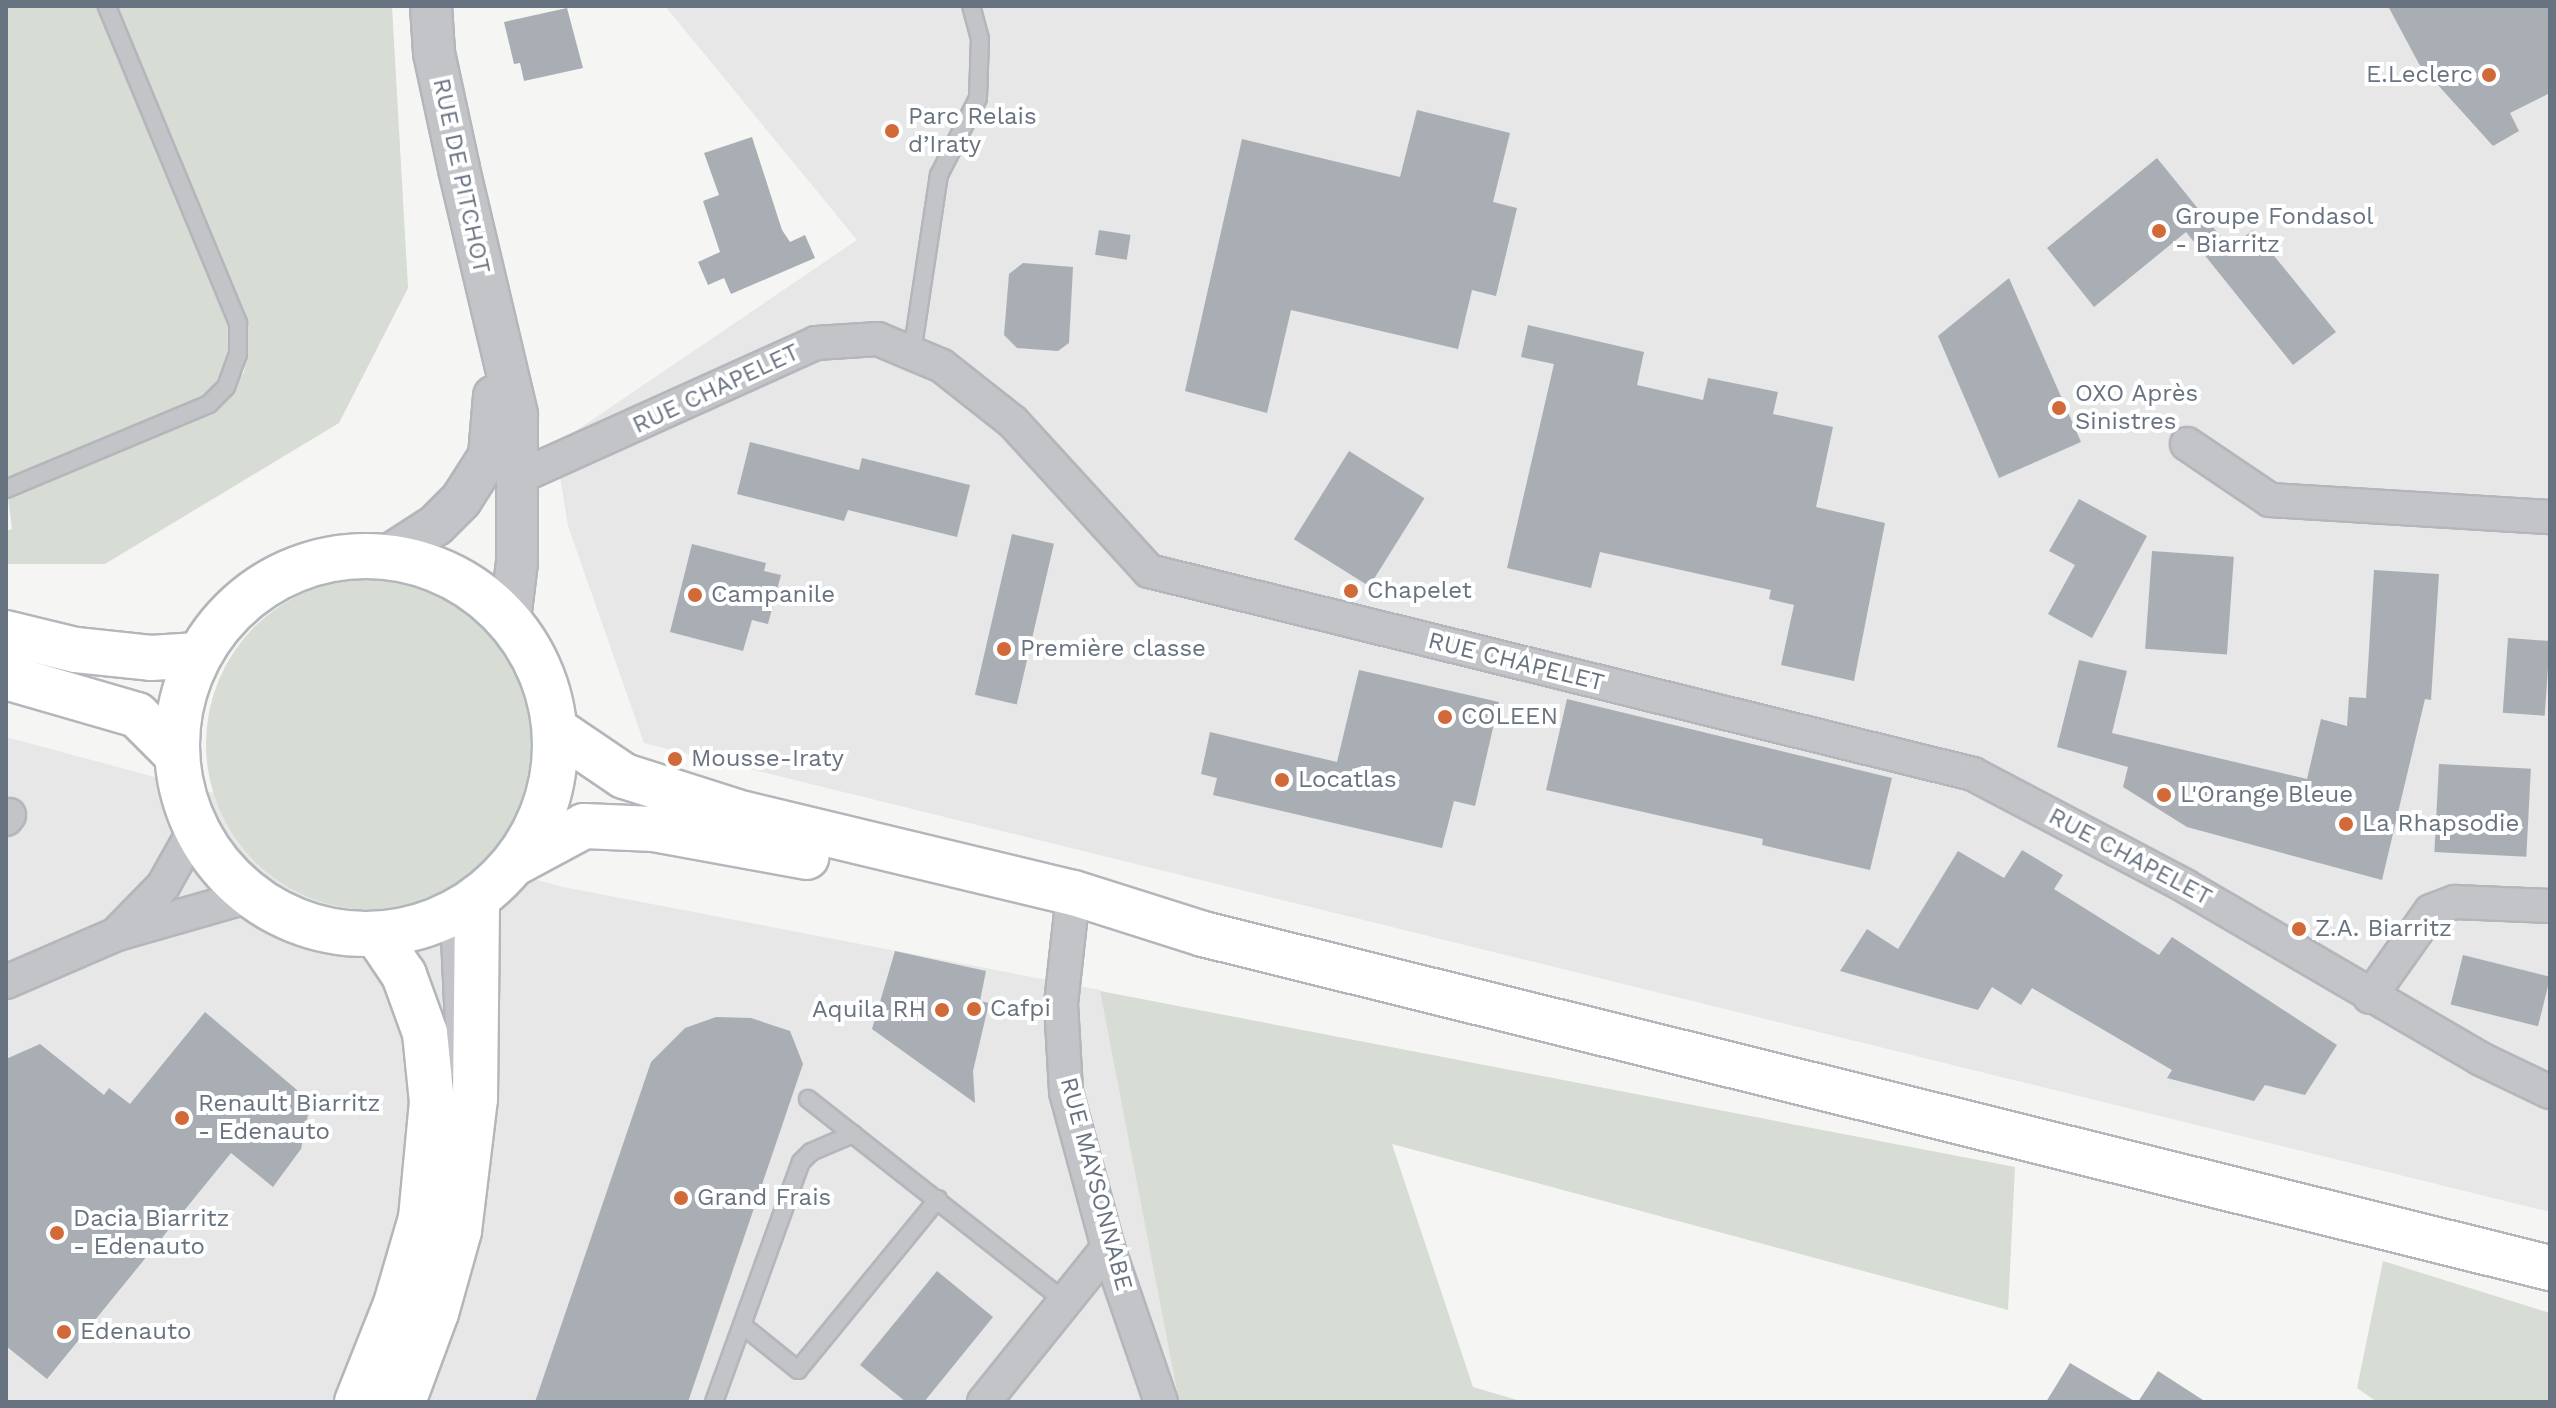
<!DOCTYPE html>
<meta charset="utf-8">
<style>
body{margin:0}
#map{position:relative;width:2556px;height:1408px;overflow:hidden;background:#f5f6f3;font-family:"Work Sans",sans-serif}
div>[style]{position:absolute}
.built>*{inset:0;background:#e6e7e6}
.green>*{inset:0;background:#d7dcd4}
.round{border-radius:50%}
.building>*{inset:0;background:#a8aeb4;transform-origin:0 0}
.roads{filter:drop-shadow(2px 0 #b3b6ba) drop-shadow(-2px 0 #b3b6ba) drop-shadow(0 2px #b3b6ba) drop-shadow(0 -2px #b3b6ba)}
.service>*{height:16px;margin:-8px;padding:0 8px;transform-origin:8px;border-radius:8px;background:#c2c4c8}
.minor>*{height:32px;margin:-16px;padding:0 16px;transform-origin:16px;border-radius:16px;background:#c2c4c8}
.tertiary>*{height:40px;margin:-20px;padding:0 20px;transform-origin:20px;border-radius:20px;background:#c2c4c8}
.primary>*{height:44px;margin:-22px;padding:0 22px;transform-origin:22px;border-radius:22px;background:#fff}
.primary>.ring{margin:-22px;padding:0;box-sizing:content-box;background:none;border:44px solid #fff;border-radius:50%}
.dots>*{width:22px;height:22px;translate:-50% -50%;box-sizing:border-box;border:4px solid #fff;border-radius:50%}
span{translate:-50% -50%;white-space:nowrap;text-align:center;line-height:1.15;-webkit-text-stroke:8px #fff;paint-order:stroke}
.poi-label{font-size:24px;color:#687381}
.right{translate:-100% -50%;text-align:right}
.left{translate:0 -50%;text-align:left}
.street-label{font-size:24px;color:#687381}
.frame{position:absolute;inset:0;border:8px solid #687381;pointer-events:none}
</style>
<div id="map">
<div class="built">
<div style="clip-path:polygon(665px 6px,2550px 6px,2550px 1212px,644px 743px,568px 526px,555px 445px,857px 240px)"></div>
<div style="clip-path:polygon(6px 737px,563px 887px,1100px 990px,1179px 1402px,6px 1402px)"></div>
</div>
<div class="green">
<div style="clip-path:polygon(6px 6px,96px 6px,229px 323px,233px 351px,220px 380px,201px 402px,6px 482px)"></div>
<div style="clip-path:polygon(110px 6px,392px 6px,408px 288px,339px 423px,105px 564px,6px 564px,6px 531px,12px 529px,8px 497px,215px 410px,244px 372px,248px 346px,244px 316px)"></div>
<div class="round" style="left:206px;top:578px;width:332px;height:332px"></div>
<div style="clip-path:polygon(1100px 991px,2015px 1167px,2008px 1310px,1392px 1144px,1473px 1387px,1524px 1402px,1179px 1402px)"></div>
<div style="clip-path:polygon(2383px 1261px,2550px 1313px,2550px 1402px,2377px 1402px,2357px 1388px)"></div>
</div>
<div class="building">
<div style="clip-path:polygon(2388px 6px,2550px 6px,2550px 93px,2510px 113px,2519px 131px,2493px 146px,2419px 64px)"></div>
<div style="clip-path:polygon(567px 8px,583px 68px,524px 81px,520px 63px,514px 64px,504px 22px)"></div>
<div style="clip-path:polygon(1417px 110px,1510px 133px,1493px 202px,1517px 208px,1496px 296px,1472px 290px,1458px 349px,1291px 310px,1267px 413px,1185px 391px,1242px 139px,1400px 177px)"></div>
<div style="clip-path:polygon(752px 137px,782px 230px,790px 242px,805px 235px,815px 258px,731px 294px,724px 278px,708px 285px,698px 262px,720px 252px,703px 201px,719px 195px,704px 153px)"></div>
<div style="clip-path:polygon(2157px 158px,2230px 248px,2253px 230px,2336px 332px,2293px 365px,2186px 232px,2094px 307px,2047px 248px)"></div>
<div style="left:1099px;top:230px;width:32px;height:25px;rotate:9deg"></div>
<div style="clip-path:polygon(1023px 263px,1073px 267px,1069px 343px,1058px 351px,1017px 348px,1004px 335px,1009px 274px)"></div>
<div style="clip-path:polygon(2009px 278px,2081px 442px,1999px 478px,1938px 336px)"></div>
<div style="clip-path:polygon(1528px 325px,1644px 352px,1637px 385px,1703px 400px,1708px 378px,1778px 392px,1773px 414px,1833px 427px,1816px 507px,1885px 523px,1854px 681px,1781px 665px,1794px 605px,1769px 599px,1771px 590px,1600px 552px,1591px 588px,1507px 568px,1554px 364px,1521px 357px)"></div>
<div style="clip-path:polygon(750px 442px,859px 470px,862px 458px,970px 485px,957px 537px,848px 510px,844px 521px,737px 494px)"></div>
<div style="left:1349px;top:451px;width:89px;height:104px;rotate:32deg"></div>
<div style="clip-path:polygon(2079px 499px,2147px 536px,2092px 638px,2048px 614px,2075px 565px,2049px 551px)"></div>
<div style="left:1012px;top:534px;width:43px;height:165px;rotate:13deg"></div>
<div style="clip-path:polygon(692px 544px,766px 563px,764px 571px,781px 575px,768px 624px,752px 620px,743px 651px,670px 632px)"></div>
<div style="left:2152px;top:551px;width:82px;height:98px;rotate:4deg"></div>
<div style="clip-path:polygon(2374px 570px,2439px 574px,2431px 700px,2425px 699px,2382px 880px,2187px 827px,2123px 787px,2128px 767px,2057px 747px,2079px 660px,2127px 671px,2112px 733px,2307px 779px,2321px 719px,2347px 726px,2349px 697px,2366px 698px)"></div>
<div style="left:2508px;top:638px;width:42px;height:75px;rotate:4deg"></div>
<div style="clip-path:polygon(1359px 670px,1499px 702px,1475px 806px,1454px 801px,1442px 848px,1213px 795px,1217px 778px,1201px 774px,1210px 732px,1337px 762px)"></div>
<div style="clip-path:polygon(1567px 699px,1892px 778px,1870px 870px,1762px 845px,1763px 839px,1546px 790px)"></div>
<div style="left:2439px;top:764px;width:92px;height:88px;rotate:3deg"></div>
<div style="clip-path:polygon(2022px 850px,2063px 875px,2054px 889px,2159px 955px,2172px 937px,2337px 1045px,2305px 1095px,2265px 1085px,2254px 1101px,2167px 1078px,2172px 1070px,2032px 988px,2021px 1005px,1992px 987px,1978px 1010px,1840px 971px,1867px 929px,1898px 949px,1958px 851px,2004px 878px)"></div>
<div style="clip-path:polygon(895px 951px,986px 971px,980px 1001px,989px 1003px,973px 1071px,975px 1103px,872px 1029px)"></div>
<div style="left:2463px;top:955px;width:90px;height:51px;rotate:14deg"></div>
<div style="clip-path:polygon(205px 1012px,297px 1090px,308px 1115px,301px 1149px,273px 1187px,231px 1153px,47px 1379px,6px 1346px,6px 1059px,40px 1044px,104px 1095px,109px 1088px,130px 1104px)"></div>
<div style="clip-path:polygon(716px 1017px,751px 1018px,790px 1031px,803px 1064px,688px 1402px,535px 1402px,651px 1062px,685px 1028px)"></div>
<div style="clip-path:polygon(937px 1271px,993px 1317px,924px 1402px,906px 1402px,860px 1365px)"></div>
<div style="clip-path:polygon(2070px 1363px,2136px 1402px,2046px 1402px)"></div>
<div style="clip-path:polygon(2158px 1371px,2206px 1402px,2138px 1402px)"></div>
</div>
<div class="roads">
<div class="service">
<div style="left:912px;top:353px;width:180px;rotate:-81.4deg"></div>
<div style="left:939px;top:175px;width:86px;rotate:-63.1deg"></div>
<div style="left:978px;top:98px;width:59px;rotate:-88.1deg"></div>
<div style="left:980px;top:39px;width:34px;rotate:-105deg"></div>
<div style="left:6px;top:489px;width:220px;rotate:-22.7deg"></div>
<div style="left:209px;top:404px;width:24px;rotate:-45deg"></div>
<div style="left:226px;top:387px;width:35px;rotate:-70deg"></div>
<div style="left:238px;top:354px;width:31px;rotate:-90deg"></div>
<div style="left:238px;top:323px;width:343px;rotate:-112.5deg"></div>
<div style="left:449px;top:915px;width:154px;rotate:87.4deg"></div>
<div style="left:808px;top:1099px;width:327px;rotate:38.2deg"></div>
<div style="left:742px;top:1325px;width:72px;rotate:38.8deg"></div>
<div style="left:798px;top:1370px;width:221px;rotate:-50.7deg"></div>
<div style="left:714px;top:1402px;width:255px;rotate:-70.1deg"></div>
<div style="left:801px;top:1162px;width:14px;rotate:-45deg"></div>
<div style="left:811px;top:1152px;width:46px;rotate:-23.2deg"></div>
</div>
<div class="minor">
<div style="left:2187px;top:444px;width:100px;rotate:34deg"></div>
<div style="left:2270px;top:500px;width:281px;rotate:3.5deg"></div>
<div style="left:517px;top:478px;width:328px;rotate:-24.3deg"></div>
<div style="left:816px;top:343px;width:62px;rotate:-3.7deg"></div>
<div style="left:878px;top:339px;width:69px;rotate:22.9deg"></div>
<div style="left:942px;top:366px;width:90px;rotate:38.3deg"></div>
<div style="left:1013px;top:422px;width:202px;rotate:47.6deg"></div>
<div style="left:1149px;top:571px;width:849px;rotate:13.84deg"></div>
<div style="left:1973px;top:774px;width:240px;rotate:27.8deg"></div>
<div style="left:2185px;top:886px;width:343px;rotate:30.3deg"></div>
<div style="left:2481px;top:1059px;width:76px;rotate:25.6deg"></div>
<div style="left:6px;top:819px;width:5px;rotate:-53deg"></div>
<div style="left:1071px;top:913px;width:92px;rotate:96.3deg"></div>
<div style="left:1061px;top:1004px;width:88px;rotate:86.7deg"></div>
<div style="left:1066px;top:1092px;width:162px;rotate:74.9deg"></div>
<div style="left:1108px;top:1248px;width:163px;rotate:71deg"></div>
<div style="left:119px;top:931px;width:63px;rotate:-45.6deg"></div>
<div style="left:163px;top:886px;width:65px;rotate:-60.7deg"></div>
<div style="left:6px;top:982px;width:121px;rotate:-23.4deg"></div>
<div style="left:117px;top:934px;width:138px;rotate:-15.9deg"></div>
<div style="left:2370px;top:997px;width:105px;rotate:-54.7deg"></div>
<div style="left:2431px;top:911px;width:26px;rotate:-21deg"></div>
<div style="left:2455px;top:902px;width:95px;rotate:2.4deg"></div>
<div style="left:984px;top:1402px;width:198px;rotate:-51.2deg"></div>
</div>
<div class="tertiary">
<div style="left:431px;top:6px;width:47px;rotate:86.3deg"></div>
<div style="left:434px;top:53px;width:119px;rotate:77.8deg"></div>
<div style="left:459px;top:169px;width:253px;rotate:76.7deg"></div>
<div style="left:517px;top:415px;width:147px;rotate:90deg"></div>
<div style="left:517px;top:562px;width:57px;rotate:97deg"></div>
<div style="left:391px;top:554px;width:54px;rotate:-32.8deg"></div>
<div style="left:436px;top:525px;width:35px;rotate:-45deg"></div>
<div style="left:461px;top:500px;width:52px;rotate:-57.5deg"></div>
<div style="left:489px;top:456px;width:60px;rotate:-85.2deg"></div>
</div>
<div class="primary">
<div class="ring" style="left:177px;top:556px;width:334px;height:334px"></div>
<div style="left:6px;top:633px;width:72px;rotate:13.7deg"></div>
<div style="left:76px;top:650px;width:75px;rotate:6.1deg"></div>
<div style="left:151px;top:658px;width:46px;rotate:-3.7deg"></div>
<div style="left:6px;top:677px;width:136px;rotate:16.2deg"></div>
<div style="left:137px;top:715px;width:54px;rotate:45deg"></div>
<div style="left:556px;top:730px;width:82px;rotate:34.1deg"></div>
<div style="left:624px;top:776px;width:126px;rotate:17.6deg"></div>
<div style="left:744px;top:814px;width:339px;rotate:13.5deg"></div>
<div style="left:1074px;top:893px;width:135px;rotate:17.6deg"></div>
<div style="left:1203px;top:934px;width:1388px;rotate:13.93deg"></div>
<div style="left:517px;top:862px;width:76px;rotate:-28.2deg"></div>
<div style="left:584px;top:826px;width:70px;rotate:2.5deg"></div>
<div style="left:654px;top:829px;width:155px;rotate:10.4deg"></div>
<div style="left:357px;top:1402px;width:105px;rotate:-68.3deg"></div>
<div style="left:396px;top:1304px;width:90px;rotate:-73.8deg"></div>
<div style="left:421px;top:1218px;width:117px;rotate:-84.6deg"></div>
<div style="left:432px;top:1102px;width:69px;rotate:-95.8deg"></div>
<div style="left:425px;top:1033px;width:62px;rotate:-109.9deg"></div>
<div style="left:404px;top:975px;width:48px;rotate:-124deg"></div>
<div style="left:403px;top:1402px;width:95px;rotate:-69.7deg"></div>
<div style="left:436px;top:1313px;width:85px;rotate:-74.3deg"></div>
<div style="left:459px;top:1231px;width:133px;rotate:-83.1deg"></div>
<div style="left:475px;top:1099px;width:199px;rotate:-89.4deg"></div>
</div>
</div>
<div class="dots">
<div style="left:2489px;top:75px;background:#d16938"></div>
<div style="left:892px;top:131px;background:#d16938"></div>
<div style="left:2159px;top:231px;background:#d16938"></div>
<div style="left:2059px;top:408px;background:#d16938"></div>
<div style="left:1351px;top:591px;background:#d16938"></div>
<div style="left:695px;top:595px;background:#d16938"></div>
<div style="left:1004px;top:649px;background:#d16938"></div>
<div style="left:1445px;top:717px;background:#d16938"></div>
<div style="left:675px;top:759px;background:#d16938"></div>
<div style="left:1282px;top:780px;background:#d16938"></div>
<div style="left:2164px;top:795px;background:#d16938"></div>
<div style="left:2346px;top:824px;background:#d16938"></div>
<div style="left:2299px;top:929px;background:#d16938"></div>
<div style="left:974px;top:1009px;background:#d16938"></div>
<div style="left:942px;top:1010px;background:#d16938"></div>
<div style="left:182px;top:1118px;background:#d16938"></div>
<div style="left:681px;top:1198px;background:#d16938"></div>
<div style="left:57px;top:1233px;background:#d16938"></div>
<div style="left:64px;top:1332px;background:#d16938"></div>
</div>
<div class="poi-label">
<span class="right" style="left:2473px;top:75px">E.Leclerc</span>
<span class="left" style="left:908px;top:131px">Parc Relais<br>d’Iraty</span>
<span class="left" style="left:2175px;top:231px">Groupe Fondasol<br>- Biarritz</span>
<span class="left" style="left:2075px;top:408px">OXO Après<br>Sinistres</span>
<span class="left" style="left:1367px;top:591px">Chapelet</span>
<span class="left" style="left:711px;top:595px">Campanile</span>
<span class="left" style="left:1020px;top:649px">Première classe</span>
<span class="left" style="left:1461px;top:717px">COLEEN</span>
<span class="left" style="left:691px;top:759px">Mousse-Iraty</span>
<span class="left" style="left:1298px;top:780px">Locatlas</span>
<span class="left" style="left:2180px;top:795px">L'Orange Bleue</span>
<span class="left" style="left:2362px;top:824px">La Rhapsodie</span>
<span class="left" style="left:2315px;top:929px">Z.A. Biarritz</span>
<span class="left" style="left:990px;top:1009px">Cafpi</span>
<span class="right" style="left:926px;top:1010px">Aquila RH</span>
<span class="left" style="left:198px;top:1118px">Renault Biarritz<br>- Edenauto</span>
<span class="left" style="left:697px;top:1198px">Grand Frais</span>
<span class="left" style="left:73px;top:1233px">Dacia Biarritz<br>- Edenauto</span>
<span class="left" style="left:80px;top:1332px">Edenauto</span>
</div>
<div class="street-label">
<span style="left:461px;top:176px;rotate:78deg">RUE DE PITCHOT</span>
<span style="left:716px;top:389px;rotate:-25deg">RUE CHAPELET</span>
<span style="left:1516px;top:662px;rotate:14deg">RUE CHAPELET</span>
<span style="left:2130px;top:857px;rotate:28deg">RUE CHAPELET</span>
<span style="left:1096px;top:1184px;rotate:75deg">RUE MAYSONNABE</span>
</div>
<div class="frame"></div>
</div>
